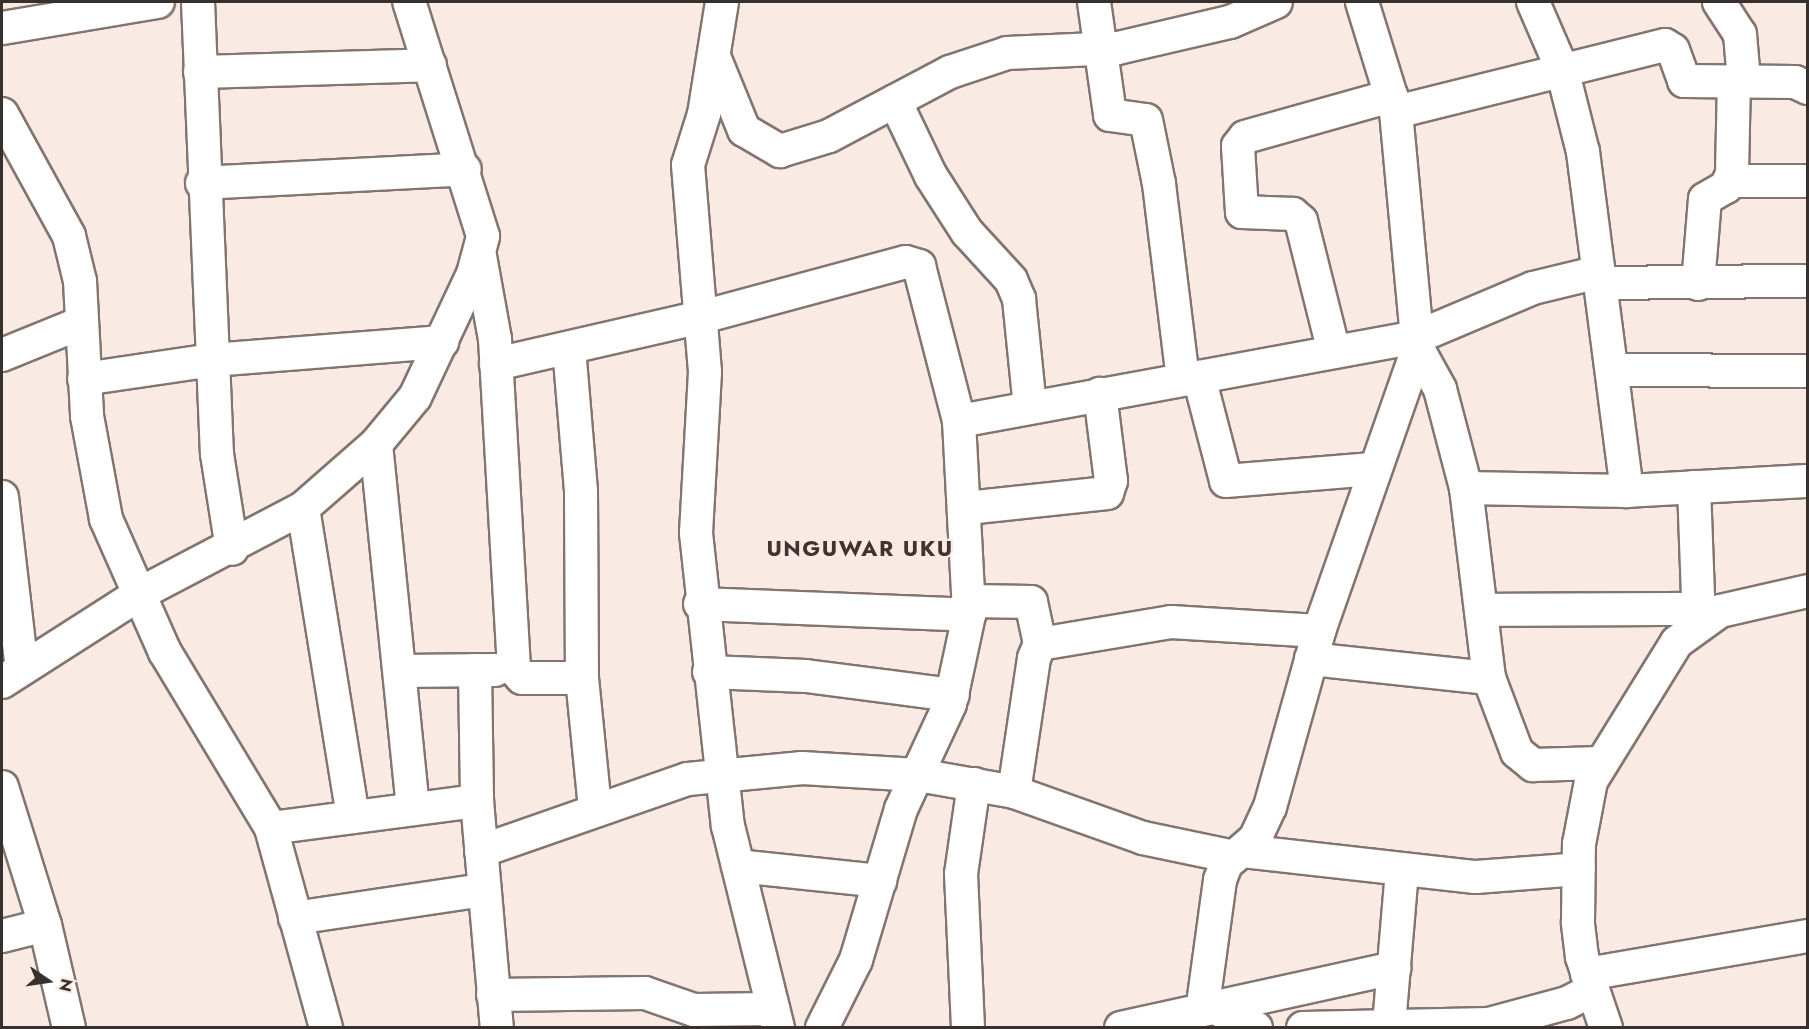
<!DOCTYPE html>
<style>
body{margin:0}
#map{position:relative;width:1809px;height:1029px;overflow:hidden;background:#f9eae4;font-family:Jost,sans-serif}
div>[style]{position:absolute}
.roads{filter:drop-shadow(2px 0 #82756f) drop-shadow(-2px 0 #82756f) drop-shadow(0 2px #82756f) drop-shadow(0 -2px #82756f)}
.minor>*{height:32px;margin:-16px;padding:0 16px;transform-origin:16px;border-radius:16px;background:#fff}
span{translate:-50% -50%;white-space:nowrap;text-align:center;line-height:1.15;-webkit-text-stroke:4.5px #f9eae4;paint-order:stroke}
.district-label{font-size:22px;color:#3f342f;font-weight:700;letter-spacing:1.5px}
.frame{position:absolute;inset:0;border:3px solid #36302e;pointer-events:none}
.north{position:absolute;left:18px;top:951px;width:60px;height:60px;-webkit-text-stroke:4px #f9eae4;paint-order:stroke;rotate:103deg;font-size:16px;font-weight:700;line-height:24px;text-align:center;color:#36302e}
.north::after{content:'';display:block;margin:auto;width:21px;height:27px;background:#36302e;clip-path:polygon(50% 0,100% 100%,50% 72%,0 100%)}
</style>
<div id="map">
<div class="roads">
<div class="minor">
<div style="left:198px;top:2px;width:452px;rotate:87.6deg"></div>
<div style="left:217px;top:454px;width:96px;rotate:81deg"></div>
<div style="left:722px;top:2px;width:113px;rotate:99.1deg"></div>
<div style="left:704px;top:114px;width:53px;rotate:107.4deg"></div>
<div style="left:688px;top:165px;width:208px;rotate:85.3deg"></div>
<div style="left:705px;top:372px;width:161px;rotate:93.2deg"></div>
<div style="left:696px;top:533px;width:295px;rotate:83.8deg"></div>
<div style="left:728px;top:826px;width:208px;rotate:76.1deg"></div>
<div style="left:1094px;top:2px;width:114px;rotate:81.9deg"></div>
<div style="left:1110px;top:115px;width:36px;rotate:8deg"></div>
<div style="left:1146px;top:120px;width:65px;rotate:78.5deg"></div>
<div style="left:1159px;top:184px;width:196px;rotate:83deg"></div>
<div style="left:1533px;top:2px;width:73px;rotate:66.6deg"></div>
<div style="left:1562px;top:69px;width:86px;rotate:75.8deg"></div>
<div style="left:1583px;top:152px;width:342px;rotate:82.6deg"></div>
<div style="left:1719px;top:2px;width:38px;rotate:57deg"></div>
<div style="left:1740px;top:34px;width:47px;rotate:85.1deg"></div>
<div style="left:2px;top:28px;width:158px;rotate:-9.5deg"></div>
<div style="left:715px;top:59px;width:77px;rotate:67.8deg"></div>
<div style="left:744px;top:130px;width:42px;rotate:30.3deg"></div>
<div style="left:780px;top:151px;width:51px;rotate:-17deg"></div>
<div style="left:829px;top:136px;width:137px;rotate:-27.9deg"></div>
<div style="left:950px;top:72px;width:60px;rotate:-18.4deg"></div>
<div style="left:1007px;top:53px;width:111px;rotate:-2.6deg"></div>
<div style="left:1118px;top:48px;width:115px;rotate:-13.1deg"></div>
<div style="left:1230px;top:22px;width:50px;rotate:-23.5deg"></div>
<div style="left:200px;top:72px;width:230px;rotate:-1.7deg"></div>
<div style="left:895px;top:101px;width:83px;rotate:64.4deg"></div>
<div style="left:931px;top:176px;width:67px;rotate:57.3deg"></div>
<div style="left:967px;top:232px;width:65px;rotate:47.5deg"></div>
<div style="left:1011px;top:280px;width:21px;rotate:67deg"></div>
<div style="left:1019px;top:299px;width:109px;rotate:84.2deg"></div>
<div style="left:1396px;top:112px;width:277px;rotate:-14deg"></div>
<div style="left:1665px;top:45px;width:9px;rotate:32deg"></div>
<div style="left:1673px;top:50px;width:33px;rotate:70deg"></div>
<div style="left:1684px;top:81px;width:111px;rotate:0.5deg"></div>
<div style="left:1795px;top:82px;width:14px;rotate:25deg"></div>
<div style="left:2px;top:114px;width:139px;rotate:61.2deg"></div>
<div style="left:69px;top:236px;width:46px;rotate:76.3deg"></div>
<div style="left:80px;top:281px;width:135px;rotate:87deg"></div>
<div style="left:87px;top:416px;width:105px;rotate:79.5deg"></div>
<div style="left:106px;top:519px;width:145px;rotate:66.1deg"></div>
<div style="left:165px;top:652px;width:205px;rotate:58.9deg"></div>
<div style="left:271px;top:828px;width:207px;rotate:74.6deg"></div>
<div style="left:1731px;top:181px;width:77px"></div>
<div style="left:202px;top:183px;width:263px;rotate:-3deg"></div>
<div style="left:480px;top:256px;width:84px;rotate:79.8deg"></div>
<div style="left:495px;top:339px;width:331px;rotate:86.7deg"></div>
<div style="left:514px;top:669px;width:12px;rotate:48deg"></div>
<div style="left:522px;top:678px;width:60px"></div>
<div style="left:1601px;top:283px;width:207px;rotate:-0.6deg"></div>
<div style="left:1698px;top:284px;width:85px;rotate:-85.3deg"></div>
<div style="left:1705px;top:199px;width:24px;rotate:-30deg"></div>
<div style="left:1726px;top:187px;width:14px;rotate:-65deg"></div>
<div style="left:1732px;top:174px;width:93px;rotate:-88.8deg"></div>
<div style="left:569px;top:348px;width:144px;rotate:85.2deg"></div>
<div style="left:581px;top:491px;width:187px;rotate:89.7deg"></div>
<div style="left:582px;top:678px;width:132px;rotate:84.3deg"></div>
<div style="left:1418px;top:349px;width:46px;rotate:61.2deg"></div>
<div style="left:1440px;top:389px;width:102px;rotate:75.3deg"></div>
<div style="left:1466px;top:488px;width:191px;rotate:83.1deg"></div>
<div style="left:1489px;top:678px;width:79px;rotate:69.3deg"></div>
<div style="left:1517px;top:752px;width:21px;rotate:39deg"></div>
<div style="left:1533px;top:765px;width:67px;rotate:-1.7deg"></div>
<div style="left:1334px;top:352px;width:135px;rotate:-104.1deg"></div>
<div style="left:1301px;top:221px;width:11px;rotate:-139deg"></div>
<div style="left:1293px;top:214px;width:51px;rotate:-177.8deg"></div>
<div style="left:1242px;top:212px;width:66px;rotate:-93.5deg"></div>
<div style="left:1238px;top:146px;width:11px;rotate:-52deg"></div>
<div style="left:1245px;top:137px;width:152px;rotate:-15.7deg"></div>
<div style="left:2px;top:355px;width:85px;rotate:-22.1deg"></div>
<div style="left:496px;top:364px;width:211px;rotate:-12.9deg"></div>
<div style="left:702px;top:317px;width:211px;rotate:-15.1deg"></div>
<div style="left:906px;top:262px;width:14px;rotate:17deg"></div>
<div style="left:919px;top:266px;width:160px;rotate:75.5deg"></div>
<div style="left:959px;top:421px;width:194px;rotate:87deg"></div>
<div style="left:969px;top:615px;width:91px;rotate:102.1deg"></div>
<div style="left:950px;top:704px;width:116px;rotate:115deg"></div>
<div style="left:901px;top:809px;width:158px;rotate:106.6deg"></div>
<div style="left:856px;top:960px;width:76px;rotate:116.6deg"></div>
<div style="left:1613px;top:370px;width:195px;rotate:0.3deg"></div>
<div style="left:1199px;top:377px;width:107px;rotate:75.4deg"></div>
<div style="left:1226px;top:481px;width:147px;rotate:-4.7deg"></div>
<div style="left:84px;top:379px;width:129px;rotate:-8.4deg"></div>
<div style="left:212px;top:360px;width:231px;rotate:-4.5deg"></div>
<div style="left:959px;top:421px;width:466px;rotate:-10.4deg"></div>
<div style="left:1417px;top:337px;width:126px;rotate:-22.9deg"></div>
<div style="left:1533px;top:288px;width:68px;rotate:-13.6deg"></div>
<div style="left:376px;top:444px;width:364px;rotate:84.2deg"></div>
<div style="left:1694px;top:487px;width:136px;rotate:87.9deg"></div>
<div style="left:1466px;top:488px;width:161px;rotate:1.1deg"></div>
<div style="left:1627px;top:491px;width:181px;rotate:-3.2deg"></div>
<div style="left:2px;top:497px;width:173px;rotate:83.4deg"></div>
<div style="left:303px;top:508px;width:313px;rotate:80.8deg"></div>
<div style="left:967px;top:508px;width:141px;rotate:-6.1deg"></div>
<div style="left:1107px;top:493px;width:13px;rotate:-72deg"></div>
<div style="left:1111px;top:481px;width:88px;rotate:-97.2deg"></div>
<div style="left:969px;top:601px;width:62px;rotate:0.9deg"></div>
<div style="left:1031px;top:602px;width:43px;rotate:77.9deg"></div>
<div style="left:700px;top:604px;width:269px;rotate:2.3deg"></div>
<div style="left:1481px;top:610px;width:217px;rotate:-0.3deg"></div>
<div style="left:1311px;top:659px;width:179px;rotate:6.1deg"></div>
<div style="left:475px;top:670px;width:131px;rotate:89.1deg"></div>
<div style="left:477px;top:801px;width:228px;rotate:85deg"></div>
<div style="left:401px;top:671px;width:94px;rotate:-0.6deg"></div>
<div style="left:709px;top:672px;width:97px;rotate:2.4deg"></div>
<div style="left:806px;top:676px;width:148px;rotate:7.4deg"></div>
<div style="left:2px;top:682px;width:167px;rotate:-32.6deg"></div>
<div style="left:143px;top:592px;width:181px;rotate:-27.7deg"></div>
<div style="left:303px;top:508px;width:97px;rotate:-41.2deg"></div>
<div style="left:376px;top:444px;width:61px;rotate:-50.3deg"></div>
<div style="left:415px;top:397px;width:136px;rotate:-64.8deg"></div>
<div style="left:473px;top:274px;width:39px;rotate:-75deg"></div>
<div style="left:483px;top:236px;width:245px;rotate:-107.5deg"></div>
<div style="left:2px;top:787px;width:145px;rotate:72.7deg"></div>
<div style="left:45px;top:925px;width:106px;rotate:76.9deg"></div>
<div style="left:1014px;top:792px;width:135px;rotate:-81.5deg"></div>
<div style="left:1034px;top:658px;width:15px;rotate:-67deg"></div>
<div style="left:1040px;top:644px;width:133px;rotate:-9.5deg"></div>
<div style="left:1171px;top:622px;width:148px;rotate:3.5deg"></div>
<div style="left:271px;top:828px;width:208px;rotate:-7.5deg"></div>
<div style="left:481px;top:851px;width:219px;rotate:-19.2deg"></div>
<div style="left:688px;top:779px;width:115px;rotate:-5.5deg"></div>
<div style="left:802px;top:768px;width:116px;rotate:3.5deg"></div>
<div style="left:918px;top:775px;width:97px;rotate:10deg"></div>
<div style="left:1014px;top:792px;width:137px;rotate:19.6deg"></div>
<div style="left:1143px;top:838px;width:93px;rotate:11.8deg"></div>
<div style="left:1243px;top:851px;width:234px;rotate:6.4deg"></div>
<div style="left:1476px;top:877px;width:103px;rotate:-4.4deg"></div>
<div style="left:738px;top:866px;width:143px;rotate:6deg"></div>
<div style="left:295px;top:918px;width:190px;rotate:-8.5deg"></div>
<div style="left:2px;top:936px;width:44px;rotate:-14.3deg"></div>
<div style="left:1587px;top:974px;width:224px;rotate:-9.8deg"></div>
<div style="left:493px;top:995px;width:152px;rotate:-0.8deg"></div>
<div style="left:645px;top:993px;width:52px;rotate:19.1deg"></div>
<div style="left:694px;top:1010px;width:79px;rotate:-0.7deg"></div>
<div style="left:1389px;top:1025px;width:156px;rotate:-85.2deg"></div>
<div style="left:968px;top:1028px;width:154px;rotate:-92.6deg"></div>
<div style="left:961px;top:874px;width:91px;rotate:-81.8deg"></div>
<div style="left:1121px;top:1028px;width:280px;rotate:-12.4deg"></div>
<div style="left:1256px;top:1028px;width:48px;rotate:-154deg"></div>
<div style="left:1213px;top:1007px;width:13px;rotate:-132deg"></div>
<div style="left:1204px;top:997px;width:118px;rotate:-82.2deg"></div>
<div style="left:1220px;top:880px;width:17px;rotate:-69deg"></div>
<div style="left:1226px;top:864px;width:38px;rotate:-41deg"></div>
<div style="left:1255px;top:839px;width:35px;rotate:-65deg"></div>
<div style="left:1270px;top:807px;width:183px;rotate:-74.4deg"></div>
<div style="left:1319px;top:631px;width:299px;rotate:-70.7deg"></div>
<div style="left:1418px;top:349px;width:238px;rotate:-95.3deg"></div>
<div style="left:1396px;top:112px;width:115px;rotate:-107.2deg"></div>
<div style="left:1303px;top:1028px;width:186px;rotate:-1.2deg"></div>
<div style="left:1489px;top:1024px;width:81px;rotate:-15.1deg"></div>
<div style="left:1567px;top:1003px;width:28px;rotate:-27deg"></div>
<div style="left:1606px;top:1028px;width:75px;rotate:-108.7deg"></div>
<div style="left:1582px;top:957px;width:35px;rotate:-97deg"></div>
<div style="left:1578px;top:922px;width:78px;rotate:-89.3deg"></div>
<div style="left:1579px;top:844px;width:64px;rotate:-79.2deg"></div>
<div style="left:1591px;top:781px;width:163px;rotate:-58.3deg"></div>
<div style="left:1677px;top:642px;width:53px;rotate:-35.8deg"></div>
<div style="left:1720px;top:611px;width:90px;rotate:-12.8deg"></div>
</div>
</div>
<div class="district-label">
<span style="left:860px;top:549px">UNGUWAR UKU</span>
</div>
<div class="frame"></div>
<div class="north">N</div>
</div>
